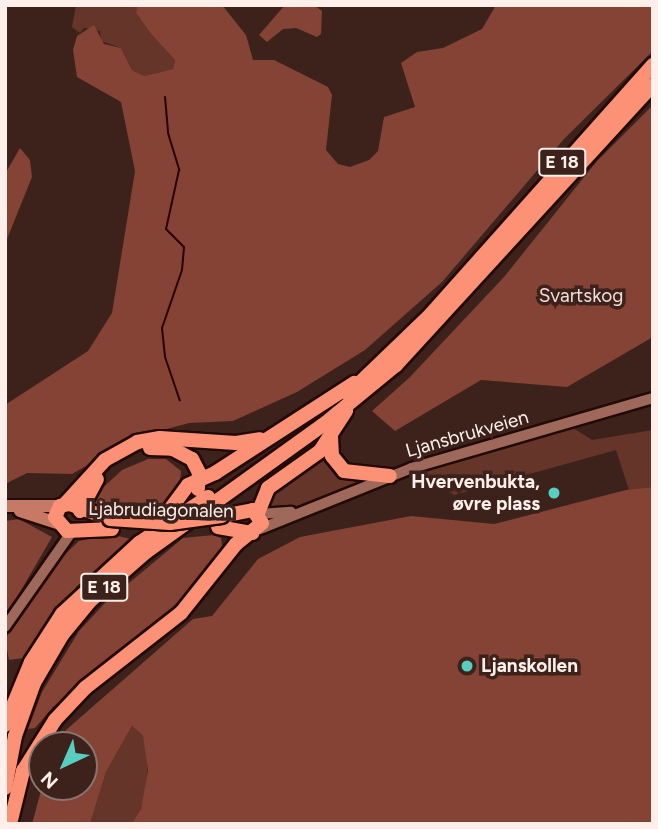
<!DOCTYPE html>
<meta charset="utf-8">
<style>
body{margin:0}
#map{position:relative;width:658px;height:829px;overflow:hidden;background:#3c221b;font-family:Figtree,sans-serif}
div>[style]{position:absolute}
.green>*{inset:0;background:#65352a}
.forest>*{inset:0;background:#844334}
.stream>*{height:2px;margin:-1px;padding:0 1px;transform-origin:1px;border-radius:1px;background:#290000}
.roads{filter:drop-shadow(2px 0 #220a06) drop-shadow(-2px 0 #220a06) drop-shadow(0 2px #220a06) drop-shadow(0 -2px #220a06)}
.secondary>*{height:10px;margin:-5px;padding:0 5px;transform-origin:5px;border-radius:5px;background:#9e685b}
.primary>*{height:12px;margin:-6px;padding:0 6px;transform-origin:6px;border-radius:6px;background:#c67a66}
.highway>*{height:14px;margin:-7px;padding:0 7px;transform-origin:7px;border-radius:7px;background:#fc9176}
.bridges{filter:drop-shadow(2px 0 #220a06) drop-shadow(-2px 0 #220a06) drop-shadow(0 2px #220a06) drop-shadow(0 -2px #220a06)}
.highway-bridge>*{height:14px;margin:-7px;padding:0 7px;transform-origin:7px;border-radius:7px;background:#fc9176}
.dots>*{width:19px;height:19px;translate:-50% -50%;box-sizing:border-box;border:4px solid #3c221b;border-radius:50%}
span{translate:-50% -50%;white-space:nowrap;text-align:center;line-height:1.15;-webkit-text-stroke:7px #3c221b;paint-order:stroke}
.shield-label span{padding:2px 5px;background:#3c221b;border:2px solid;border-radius:5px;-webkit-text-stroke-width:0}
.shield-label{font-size:18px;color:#feefeb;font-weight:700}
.park-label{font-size:19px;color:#f2ddd7}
.street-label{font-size:19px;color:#feefeb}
.poi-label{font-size:19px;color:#feefeb;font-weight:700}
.right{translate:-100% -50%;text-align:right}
.left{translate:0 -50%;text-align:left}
.frame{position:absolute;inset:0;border:7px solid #feefeb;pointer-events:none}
.north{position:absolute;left:28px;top:731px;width:70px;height:70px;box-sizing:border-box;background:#3c221b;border:2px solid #8a746e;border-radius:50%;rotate:224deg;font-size:19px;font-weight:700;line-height:28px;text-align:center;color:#feefeb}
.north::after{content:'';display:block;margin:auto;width:24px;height:32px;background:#58cec0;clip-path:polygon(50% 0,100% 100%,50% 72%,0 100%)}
</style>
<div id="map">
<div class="green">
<div style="clip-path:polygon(76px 5px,137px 5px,136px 13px,151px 34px,175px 60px,173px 69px,144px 76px,132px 70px,121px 48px,101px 41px,100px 31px,84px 28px,80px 33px,72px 27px)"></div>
<div style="clip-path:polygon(570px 426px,592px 440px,653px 430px,653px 487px,629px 490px,616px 450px,454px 495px,425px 475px,425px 470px,448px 462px)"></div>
<div style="clip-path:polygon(327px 449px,366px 481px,298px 507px,266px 510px,267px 496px)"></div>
<div style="clip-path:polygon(132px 726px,143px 736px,148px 754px,146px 791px,138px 818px,132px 824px,90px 824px,106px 772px)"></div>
</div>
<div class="forest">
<div style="clip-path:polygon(137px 5px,222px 5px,246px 35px,253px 60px,274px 60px,328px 87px,332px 95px,326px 150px,338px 164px,350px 167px,369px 160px,378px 151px,384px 117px,415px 107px,401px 63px,417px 52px,443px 48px,482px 29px,496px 5px,653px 5px,653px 51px,564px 139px,442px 282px,365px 350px,297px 392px,233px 421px,189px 423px,137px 437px,72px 474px,27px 473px,5px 484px,5px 405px,88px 351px,112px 313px,135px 171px,121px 102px,77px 77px,73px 50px,77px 36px,94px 25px,104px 44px,121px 48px,132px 70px,144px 76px,173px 69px,175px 60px,151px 34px,136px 13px)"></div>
<div style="clip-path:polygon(285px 5px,314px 5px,322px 11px,321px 34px,317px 37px,296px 28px,283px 29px,267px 42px,259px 35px)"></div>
<div style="clip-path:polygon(653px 105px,653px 337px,567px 387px,481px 380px,395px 431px,372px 411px,409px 378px,504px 277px,597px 161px)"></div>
<div style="clip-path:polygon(20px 148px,30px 160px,32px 177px,5px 244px,5px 174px)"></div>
<div style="clip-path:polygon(148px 459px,166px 459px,181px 471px,180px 483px,160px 515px,92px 507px,97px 493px,122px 470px)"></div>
<div style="clip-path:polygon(653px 487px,653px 824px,132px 824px,141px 809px,148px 770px,143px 736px,132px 726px,106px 772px,90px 824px,32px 824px,42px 787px,84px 787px,84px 745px,57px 745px,66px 730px,193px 619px,212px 616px,258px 559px,300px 537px,411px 516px,494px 524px,626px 490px)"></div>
<div style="clip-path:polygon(19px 519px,52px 537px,5px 618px,5px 521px)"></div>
<div style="clip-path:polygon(109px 534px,131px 539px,77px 586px,23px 658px,9px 660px,5px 639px,61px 558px,79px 541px)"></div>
<div style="clip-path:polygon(214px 535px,221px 538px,223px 553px,186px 598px,53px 707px,35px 728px,28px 729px,42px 692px,79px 631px,105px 603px,183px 538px)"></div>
</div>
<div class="stream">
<div style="left:165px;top:97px;width:36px;rotate:85deg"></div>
<div style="left:168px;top:133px;width:39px;rotate:73deg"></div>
<div style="left:179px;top:170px;width:60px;rotate:102.4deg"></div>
<div style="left:166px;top:229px;width:25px;rotate:45deg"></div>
<div style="left:184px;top:247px;width:23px;rotate:95deg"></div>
<div style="left:182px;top:270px;width:61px;rotate:109deg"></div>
<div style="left:162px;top:328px;width:29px;rotate:84deg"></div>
<div style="left:165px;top:357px;width:46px;rotate:71.2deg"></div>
</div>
<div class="roads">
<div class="secondary">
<div style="left:259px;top:514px;width:32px;rotate:-4deg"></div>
<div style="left:260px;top:529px;width:164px;rotate:-21.9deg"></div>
<div style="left:412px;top:468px;width:251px;rotate:-16.2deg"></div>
<div style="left:5px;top:627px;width:118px;rotate:-55deg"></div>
</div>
<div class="primary">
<div style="left:5px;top:506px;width:55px"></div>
<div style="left:20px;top:511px;width:38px;rotate:18deg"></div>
</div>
<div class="highway">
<div style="left:348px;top:394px;width:115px;rotate:-43.9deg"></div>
<div style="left:431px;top:314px;width:334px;rotate:-48.3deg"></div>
<div style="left:331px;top:437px;width:19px;rotate:87deg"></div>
<div style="left:332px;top:456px;width:19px;rotate:51deg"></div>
<div style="left:344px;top:471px;width:46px;rotate:6.2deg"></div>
<div style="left:150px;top:448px;width:23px;rotate:2deg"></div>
<div style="left:173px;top:449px;width:21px;rotate:28deg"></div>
<div style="left:192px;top:459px;width:16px;rotate:63deg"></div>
<div style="left:199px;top:473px;width:16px;rotate:94deg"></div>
<div style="left:65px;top:504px;width:59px;rotate:-47.7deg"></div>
<div style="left:105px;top:460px;width:37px;rotate:-29deg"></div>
<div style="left:137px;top:442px;width:23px;rotate:-10deg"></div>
<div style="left:160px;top:438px;width:76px;rotate:3.8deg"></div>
<div style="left:236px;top:443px;width:24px;rotate:-9deg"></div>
<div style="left:80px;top:511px;width:36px;rotate:-62deg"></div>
<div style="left:258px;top:513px;width:27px;rotate:-68deg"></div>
<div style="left:268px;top:488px;width:64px;rotate:-35.4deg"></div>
<div style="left:320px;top:451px;width:48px;rotate:-57deg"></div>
<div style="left:110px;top:519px;width:43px;rotate:-159.4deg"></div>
<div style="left:70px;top:504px;width:10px;rotate:169deg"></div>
<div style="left:60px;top:506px;width:12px;rotate:114deg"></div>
<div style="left:55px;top:517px;width:18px;rotate:49deg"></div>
<div style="left:67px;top:531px;width:45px;rotate:-2.5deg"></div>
<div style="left:160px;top:523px;width:47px;rotate:-53.6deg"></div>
<div style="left:188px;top:485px;width:30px;rotate:-24deg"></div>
<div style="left:215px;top:473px;width:166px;rotate:-32.9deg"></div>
<div style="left:218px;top:527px;width:35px;rotate:10deg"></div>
<div style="left:5px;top:725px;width:68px;rotate:-67.6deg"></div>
<div style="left:31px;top:662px;width:57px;rotate:-57.1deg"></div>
<div style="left:62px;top:614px;width:105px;rotate:-42.7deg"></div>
<div style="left:139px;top:543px;width:83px;rotate:-33.7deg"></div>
<div style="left:5px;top:788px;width:53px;rotate:-79.1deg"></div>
<div style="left:15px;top:736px;width:56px;rotate:-70.3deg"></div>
<div style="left:34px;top:683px;width:56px;rotate:-59.7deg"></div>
<div style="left:62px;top:635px;width:44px;rotate:-50.5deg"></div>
<div style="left:90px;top:601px;width:74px;rotate:-41.2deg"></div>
<div style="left:146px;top:552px;width:218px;rotate:-35.7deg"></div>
<div style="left:323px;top:425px;width:94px;rotate:-39.4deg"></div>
<div style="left:396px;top:365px;width:380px;rotate:-47.5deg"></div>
<div style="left:10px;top:824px;width:55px;rotate:-76.2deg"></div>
<div style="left:23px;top:771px;width:60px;rotate:-57.9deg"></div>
<div style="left:55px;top:720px;width:44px;rotate:-46.8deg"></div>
<div style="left:85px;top:688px;width:122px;rotate:-38deg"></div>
<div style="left:181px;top:613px;width:88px;rotate:-51.4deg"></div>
<div style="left:236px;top:544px;width:33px;rotate:-39deg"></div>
<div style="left:262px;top:523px;width:16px;rotate:-125deg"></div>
<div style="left:253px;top:510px;width:32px;rotate:169deg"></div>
</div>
</div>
<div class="bridges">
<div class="highway-bridge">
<div style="left:110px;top:519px;width:60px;rotate:3.8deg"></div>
<div style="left:170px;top:523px;width:52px;rotate:-7.7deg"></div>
</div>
</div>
<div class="dots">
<div style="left:554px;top:493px;background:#58cec0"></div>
<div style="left:467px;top:666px;background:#58cec0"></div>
</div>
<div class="shield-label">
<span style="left:562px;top:162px">E 18</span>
<span style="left:104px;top:587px">E 18</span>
</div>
<div class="park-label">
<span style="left:581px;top:296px">Svartskog</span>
</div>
<div class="street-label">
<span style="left:467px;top:434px;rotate:-16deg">Ljansbrukveien</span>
<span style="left:161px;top:510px;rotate:1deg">Ljabrudiagonalen</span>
</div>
<div class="poi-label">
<span class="right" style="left:540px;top:493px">Hvervenbukta,<br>øvre plass</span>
<span class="left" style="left:481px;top:666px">Ljanskollen</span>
</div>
<div class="frame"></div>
<div class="north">N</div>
</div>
